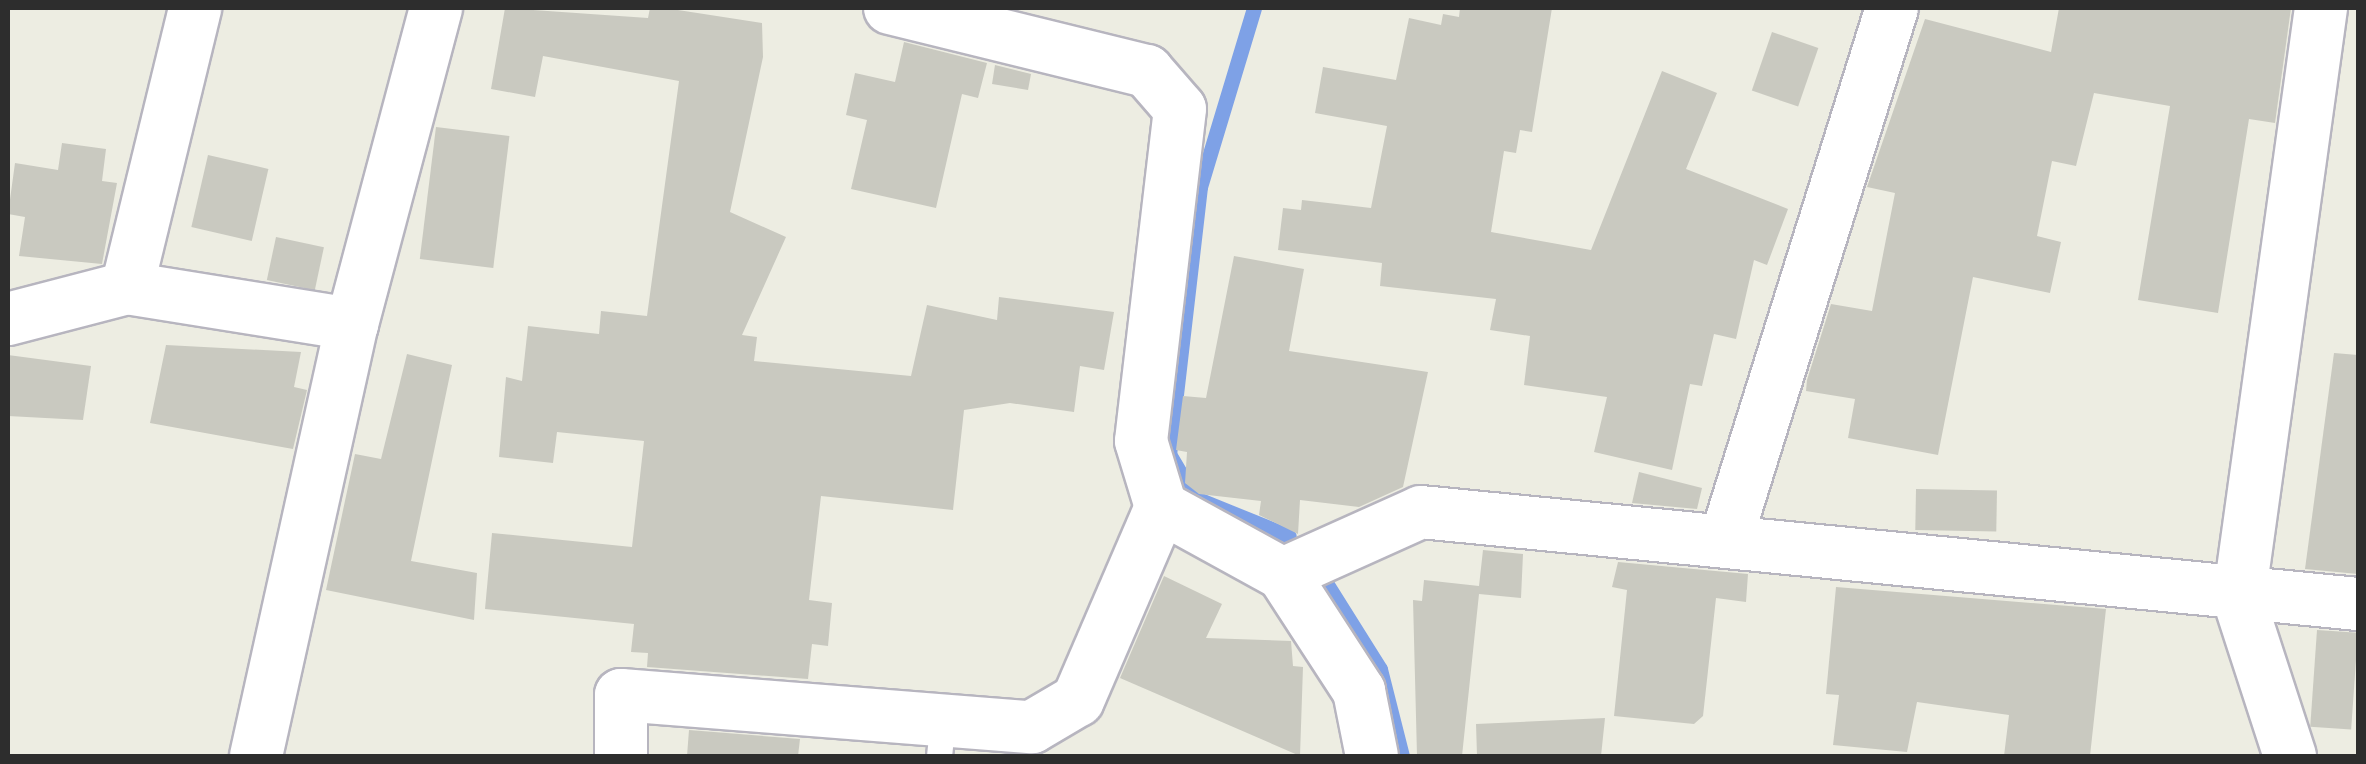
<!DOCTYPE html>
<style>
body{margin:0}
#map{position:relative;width:2366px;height:764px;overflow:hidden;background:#edede2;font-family:Lato,sans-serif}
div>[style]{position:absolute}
.stream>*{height:15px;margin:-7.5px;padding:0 7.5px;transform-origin:7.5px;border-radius:7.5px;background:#7ea1e6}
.building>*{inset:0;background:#c9c9c0;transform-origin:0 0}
.roads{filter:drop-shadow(2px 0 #b7b5bf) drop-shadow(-2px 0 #b7b5bf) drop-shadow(0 2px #b7b5bf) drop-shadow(0 -2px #b7b5bf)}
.lane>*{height:25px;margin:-12.5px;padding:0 12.5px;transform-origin:12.5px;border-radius:12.5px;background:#fff}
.street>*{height:52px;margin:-26px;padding:0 26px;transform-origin:26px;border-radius:26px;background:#fff}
span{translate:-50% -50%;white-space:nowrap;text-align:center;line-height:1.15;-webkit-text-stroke:10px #fff;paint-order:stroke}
.frame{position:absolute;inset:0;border:10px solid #2d2d2d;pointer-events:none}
</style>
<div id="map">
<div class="stream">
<div style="left:1254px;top:8px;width:187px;rotate:106.8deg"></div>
<div style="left:1200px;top:187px;width:269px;rotate:96.6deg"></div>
<div style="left:1169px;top:454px;width:51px;rotate:59.4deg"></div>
<div style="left:1195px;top:498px;width:101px;rotate:22deg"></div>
<div style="left:1321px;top:575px;width:111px;rotate:57.9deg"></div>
<div style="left:1380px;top:669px;width:90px;rotate:75.8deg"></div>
</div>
<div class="building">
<div style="clip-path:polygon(505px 8px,648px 18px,650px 8px,665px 8px,762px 23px,763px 57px,730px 212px,786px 237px,742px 335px,757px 337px,754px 361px,911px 376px,927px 305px,997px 320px,999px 297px,1114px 312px,1104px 370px,1080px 366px,1074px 412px,1010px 403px,964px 410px,953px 510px,821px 496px,809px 600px,832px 603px,828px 646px,812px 644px,808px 679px,647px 667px,648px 653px,631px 652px,634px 624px,485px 609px,492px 533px,632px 547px,644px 441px,557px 432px,553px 463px,499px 457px,506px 377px,522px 381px,528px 326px,599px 334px,601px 311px,647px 316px,679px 81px,543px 56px,535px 97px,491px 89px)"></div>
<div style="clip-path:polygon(1460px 8px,1552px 8px,1532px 132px,1520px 130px,1516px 153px,1504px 151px,1491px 232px,1591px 250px,1662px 71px,1717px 93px,1686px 169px,1788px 209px,1767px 265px,1754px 260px,1736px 339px,1714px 334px,1702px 386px,1690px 384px,1672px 470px,1594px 452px,1607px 397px,1524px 385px,1530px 336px,1490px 330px,1496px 299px,1380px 286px,1382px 263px,1278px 250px,1283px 208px,1301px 210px,1302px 200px,1371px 208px,1387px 126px,1315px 113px,1323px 67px,1396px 80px,1409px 18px,1441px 25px,1443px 14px,1459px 17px)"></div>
<div style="clip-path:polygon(2059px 8px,2291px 8px,2275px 123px,2249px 119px,2218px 313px,2138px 300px,2170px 106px,2094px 93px,2076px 166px,2052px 161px,2037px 236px,2061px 242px,2050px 293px,1973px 277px,1938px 455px,1848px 438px,1855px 399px,1806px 391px,1807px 380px,1831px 304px,1872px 311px,1895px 193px,1867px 187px,1925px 19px,2051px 52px)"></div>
<div style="left:1772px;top:32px;width:49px;height:62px;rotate:19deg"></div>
<div style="clip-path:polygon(904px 42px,987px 63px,978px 98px,962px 94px,936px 208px,851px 189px,867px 120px,846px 115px,855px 73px,895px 82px)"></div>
<div style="clip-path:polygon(995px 65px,1031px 74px,1028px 90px,992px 84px)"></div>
<div style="left:436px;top:127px;width:74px;height:133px;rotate:7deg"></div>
<div style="clip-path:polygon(62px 143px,106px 149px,102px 181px,117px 183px,102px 264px,19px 256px,25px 217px,8px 214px,15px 163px,58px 170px)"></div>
<div style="left:208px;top:155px;width:62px;height:74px;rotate:13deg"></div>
<div style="left:276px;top:237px;width:49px;height:44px;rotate:12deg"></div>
<div style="clip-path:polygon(1234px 256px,1304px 269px,1289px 351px,1428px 372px,1403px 487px,1359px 507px,1300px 500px,1298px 534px,1259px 515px,1261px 501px,1199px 494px,1185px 483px,1187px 452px,1176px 450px,1183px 396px,1206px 398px)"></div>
<div style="clip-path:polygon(166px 345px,301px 352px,294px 387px,307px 390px,293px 449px,150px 423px)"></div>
<div style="clip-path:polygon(2334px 353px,2358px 355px,2358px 574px,2305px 569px)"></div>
<div style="clip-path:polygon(407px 354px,452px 365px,411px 561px,477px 573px,474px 620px,326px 590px,355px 454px,381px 459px)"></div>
<div style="clip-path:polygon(8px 355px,91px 366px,83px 420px,8px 416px)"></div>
<div style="clip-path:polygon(1639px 472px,1702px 488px,1697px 509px,1632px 503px)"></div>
<div style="left:1916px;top:489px;width:81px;height:41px;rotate:1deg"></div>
<div style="clip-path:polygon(1483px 550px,1523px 554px,1521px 598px,1479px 594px,1462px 756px,1417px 756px,1413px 600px,1422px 601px,1424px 580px,1479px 586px)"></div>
<div style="clip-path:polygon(1618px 562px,1748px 574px,1746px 602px,1716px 598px,1703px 716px,1694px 724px,1614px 716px,1627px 590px,1612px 587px)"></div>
<div style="clip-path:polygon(1164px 576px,1222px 604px,1206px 638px,1291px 641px,1293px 666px,1303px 667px,1300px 756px,1120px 678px)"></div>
<div style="clip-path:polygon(1836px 587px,2106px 609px,2090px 756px,2004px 756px,2009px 715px,1917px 702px,1907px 752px,1833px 745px,1839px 695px,1826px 694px)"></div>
<div style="left:2317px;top:630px;width:41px;height:97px;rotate:4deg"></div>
<div style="clip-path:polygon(1605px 718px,1601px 756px,1477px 756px,1476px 724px)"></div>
<div style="clip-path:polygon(689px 730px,800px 739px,798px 756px,687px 756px)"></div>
</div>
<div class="roads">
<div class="lane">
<div style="left:939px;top:756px;width:29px;rotate:-84deg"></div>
</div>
<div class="street">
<div style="left:890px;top:8px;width:265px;rotate:13.8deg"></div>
<div style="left:1147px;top:71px;width:50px;rotate:49deg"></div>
<div style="left:1180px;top:109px;width:334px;rotate:96.7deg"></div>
<div style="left:1141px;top:441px;width:69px;rotate:73.1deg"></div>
<div style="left:1161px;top:507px;width:139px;rotate:28.8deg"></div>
<div style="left:1283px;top:574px;width:140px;rotate:57deg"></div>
<div style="left:1359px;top:691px;width:66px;rotate:78.7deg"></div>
<div style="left:127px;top:288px;width:288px;rotate:-76.3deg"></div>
<div style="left:8px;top:319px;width:123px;rotate:-14.6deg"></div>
<div style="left:127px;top:288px;width:228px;rotate:9.1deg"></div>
<div style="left:1726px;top:539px;width:556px;rotate:-72.64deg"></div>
<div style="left:1283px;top:574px;width:151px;rotate:-24.2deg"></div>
<div style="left:1421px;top:512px;width:942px;rotate:5.61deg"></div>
<div style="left:256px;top:756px;width:443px;rotate:-77.5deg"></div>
<div style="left:352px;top:324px;width:327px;rotate:-75.1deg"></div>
<div style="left:621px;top:756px;width:61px;rotate:-90deg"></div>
<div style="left:621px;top:695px;width:412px;rotate:4.5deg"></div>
<div style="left:1032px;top:727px;width:53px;rotate:-30.4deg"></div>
<div style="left:1078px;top:700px;width:210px;rotate:-66.7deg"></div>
<div style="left:2290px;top:756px;width:165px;rotate:-108deg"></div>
<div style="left:2239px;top:599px;width:597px;rotate:-82.1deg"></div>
</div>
</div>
<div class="frame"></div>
</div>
